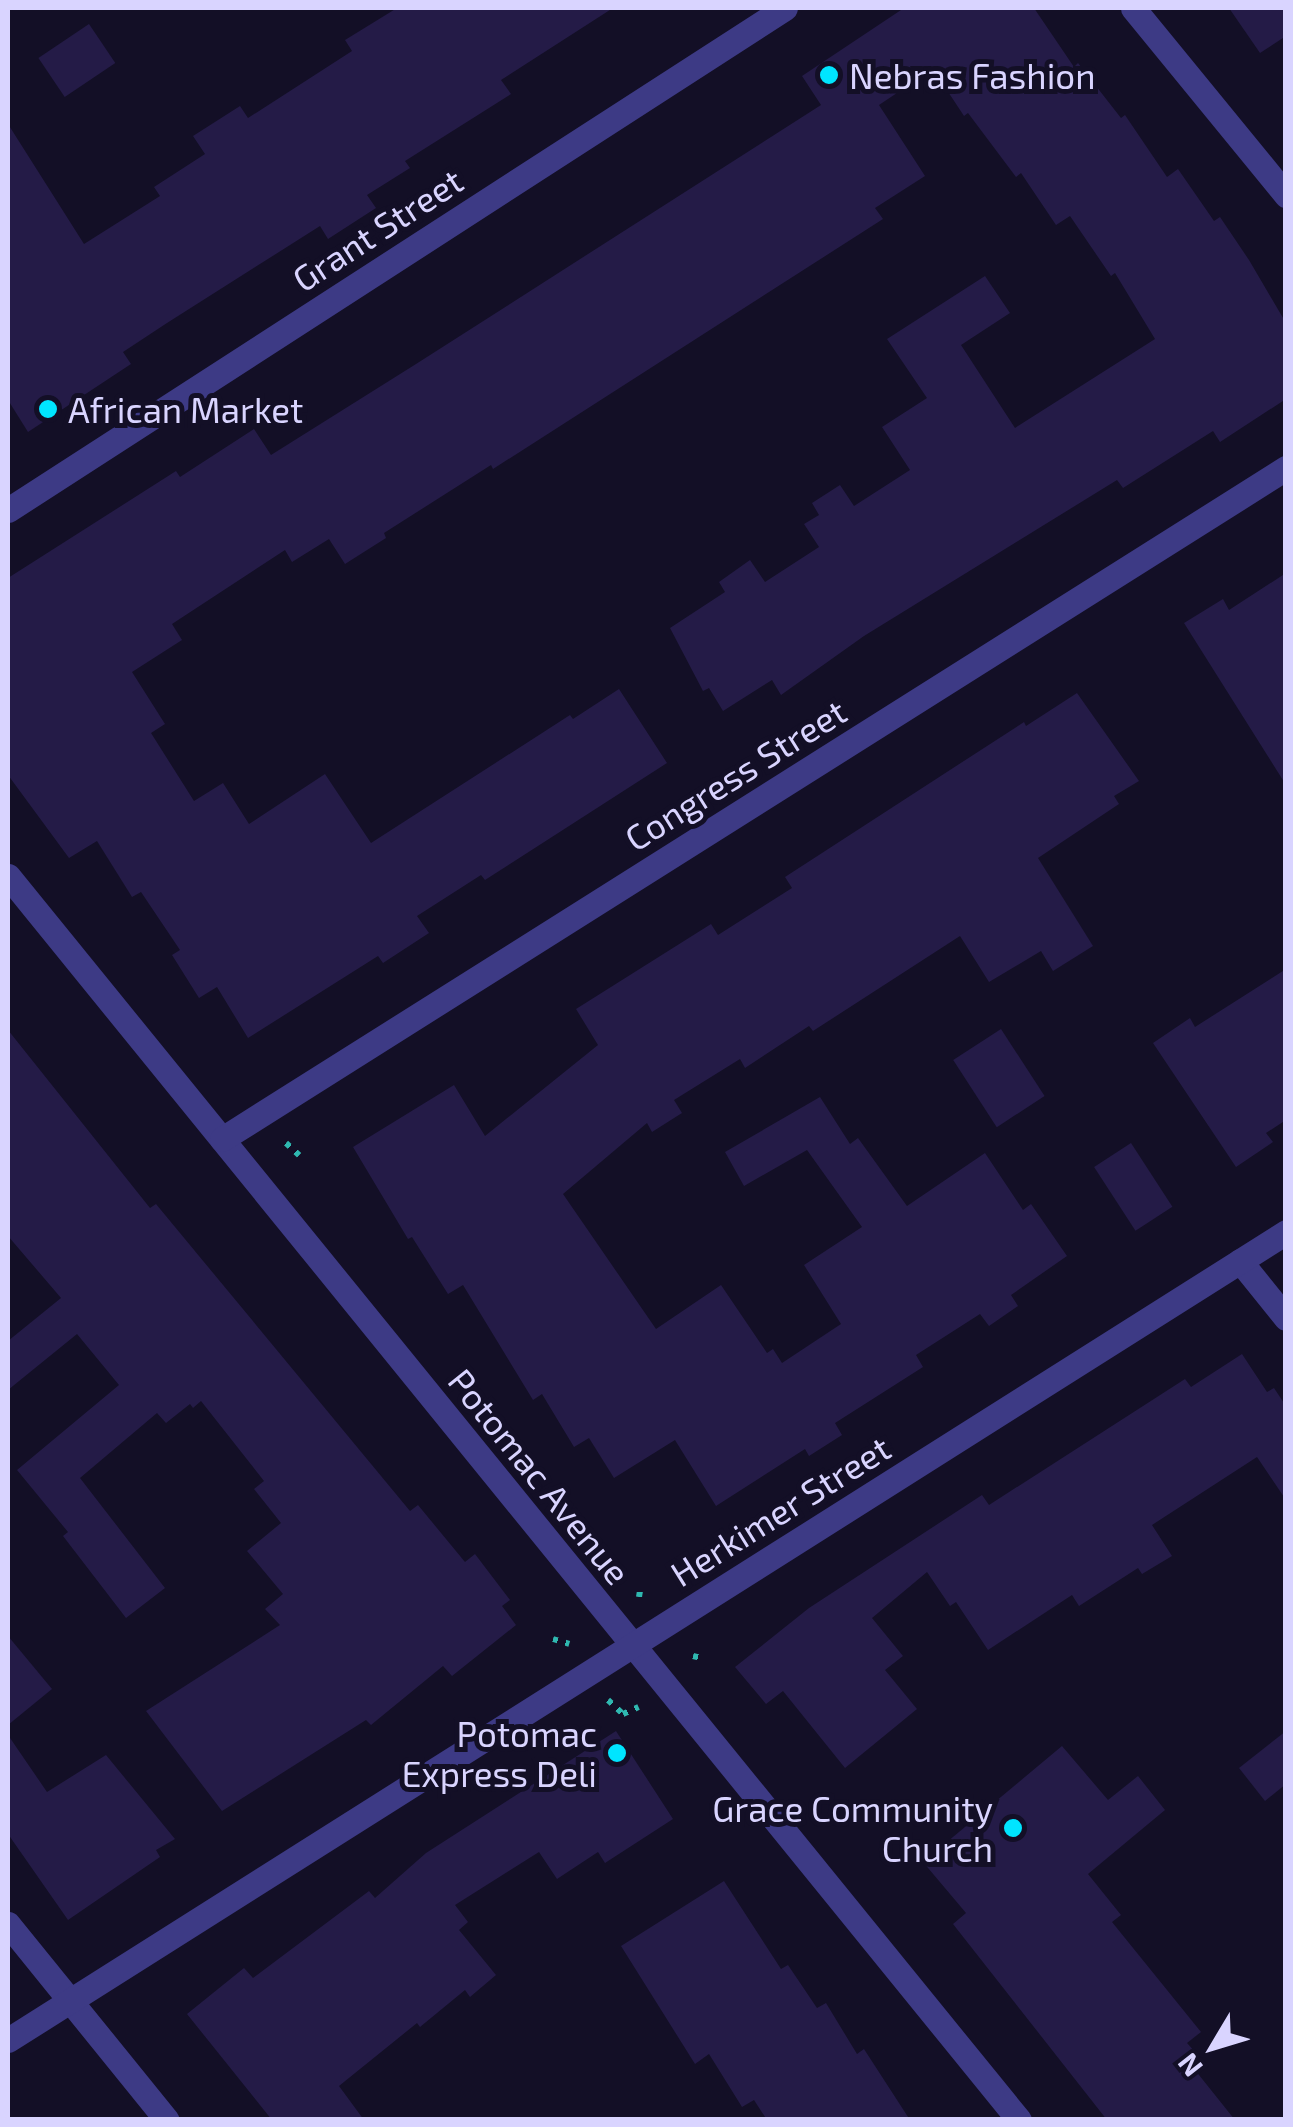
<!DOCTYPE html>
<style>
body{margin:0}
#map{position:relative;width:1293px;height:2127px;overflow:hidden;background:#130f26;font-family:"Exo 2",sans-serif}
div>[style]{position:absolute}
.building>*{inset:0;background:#241b47;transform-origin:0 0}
.path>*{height:6px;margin-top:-3px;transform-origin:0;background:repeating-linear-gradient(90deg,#2fb8b0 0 5px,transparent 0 13px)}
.minor>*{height:25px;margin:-12.5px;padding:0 12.5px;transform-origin:12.5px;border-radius:12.5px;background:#3d3a85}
.tertiary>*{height:25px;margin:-12.5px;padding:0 12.5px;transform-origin:12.5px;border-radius:12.5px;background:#3d3a85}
.dots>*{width:28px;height:28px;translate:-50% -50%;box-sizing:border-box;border:5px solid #130f26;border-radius:50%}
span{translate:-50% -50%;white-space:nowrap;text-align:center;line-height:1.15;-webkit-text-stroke:10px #130f26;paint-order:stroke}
.poi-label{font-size:35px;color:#d9d4ff}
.left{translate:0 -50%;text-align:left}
.right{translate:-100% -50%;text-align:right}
.street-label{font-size:35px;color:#d9d4ff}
.frame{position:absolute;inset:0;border:10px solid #d9d4ff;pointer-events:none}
.north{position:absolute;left:1163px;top:1997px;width:100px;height:100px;-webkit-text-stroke:8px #130f26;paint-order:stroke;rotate:232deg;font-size:28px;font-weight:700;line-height:40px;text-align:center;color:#d9d4ff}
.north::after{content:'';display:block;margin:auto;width:35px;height:45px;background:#d9d4ff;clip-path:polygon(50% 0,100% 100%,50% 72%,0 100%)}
</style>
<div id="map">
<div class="building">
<div style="clip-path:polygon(397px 8px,613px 8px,501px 80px,511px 94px,405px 161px,410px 168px,367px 195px,376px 208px,328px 239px,320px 226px,167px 323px,123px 352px,131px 364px,28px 432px,8px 400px,8px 124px,84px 244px,160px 196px,154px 187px,205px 154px,193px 136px,240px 106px,248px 118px,352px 51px,345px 40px)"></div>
<div style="clip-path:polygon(904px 8px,1034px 8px,1074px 67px,1078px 63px,1121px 118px,1125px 115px,1167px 177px,1178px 169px,1214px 221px,1220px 217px,1249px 260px,1286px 323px,1286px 399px,1220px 442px,1213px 431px,1123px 488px,1117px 480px,864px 636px,781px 695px,772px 680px,723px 711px,709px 688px,703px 691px,670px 628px,725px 592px,719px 582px,750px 560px,765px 582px,819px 547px,804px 524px,819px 515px,812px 503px,840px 485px,854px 506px,910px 470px,882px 427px,927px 398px,887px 339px,985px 276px,1010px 313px,961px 345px,1015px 428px,1155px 339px,1115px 273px,1111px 276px,1070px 216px,1056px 225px,1021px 173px,1016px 177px,968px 113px,964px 116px,933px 69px,879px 105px,925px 176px,875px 208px,883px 219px,493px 469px,491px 465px,384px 533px,386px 538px,345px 564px,329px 539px,292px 562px,285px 550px,172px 624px,182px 640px,132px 672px,165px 724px,151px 733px,194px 801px,223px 783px,249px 824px,325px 774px,371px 843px,570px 715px,573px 719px,619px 689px,667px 763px,485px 880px,481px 875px,417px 916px,429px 933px,383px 963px,378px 956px,248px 1038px,217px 987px,199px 998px,172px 955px,180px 950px,141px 892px,132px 897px,97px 841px,69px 858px,8px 775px,8px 578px,176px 471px,180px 477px,254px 429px,271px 455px,416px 364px,821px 105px,802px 76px)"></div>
<div style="clip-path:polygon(1229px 8px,1286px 8px,1286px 36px,1260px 53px)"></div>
<div style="left:89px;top:24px;width:47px;height:61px;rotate:56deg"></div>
<div style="clip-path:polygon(1286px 573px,1286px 785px,1184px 623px,1223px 599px,1229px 610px)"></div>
<div style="clip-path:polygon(1077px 693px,1139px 781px,1114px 796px,1119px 804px,1038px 858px,1093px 946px,1053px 971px,1041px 951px,989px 982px,960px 936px,813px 1031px,809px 1026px,745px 1068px,740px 1059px,674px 1100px,682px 1113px,652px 1132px,647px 1123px,563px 1194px,656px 1329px,721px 1285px,767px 1353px,773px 1349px,782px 1363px,841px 1324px,804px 1265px,862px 1227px,807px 1150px,744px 1186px,725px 1152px,820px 1097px,850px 1144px,858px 1138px,907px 1206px,985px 1153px,1023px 1210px,1031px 1204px,1067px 1256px,1011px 1295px,1018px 1306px,989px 1326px,980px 1314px,916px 1355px,923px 1367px,835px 1423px,842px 1435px,809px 1456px,805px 1449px,716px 1506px,675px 1440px,614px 1478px,589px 1438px,574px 1447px,542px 1394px,533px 1400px,463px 1285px,448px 1294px,412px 1237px,408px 1239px,353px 1147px,454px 1085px,485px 1136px,598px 1045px,576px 1009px,711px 924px,718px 935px,792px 888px,785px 877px,1024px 722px,1026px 726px)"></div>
<div style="clip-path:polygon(1286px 969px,1286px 1120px,1266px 1133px,1273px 1142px,1236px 1167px,1153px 1043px,1190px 1018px,1195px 1027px)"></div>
<div style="left:1001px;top:1029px;width:80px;height:57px;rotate:57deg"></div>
<div style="clip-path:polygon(8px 1030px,150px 1208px,156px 1204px,410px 1511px,418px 1505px,465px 1562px,475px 1554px,510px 1600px,502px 1606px,516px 1625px,452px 1676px,443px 1666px,371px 1725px,366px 1720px,222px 1811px,146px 1711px,280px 1625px,265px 1609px,283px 1594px,247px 1551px,281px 1523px,254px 1489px,264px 1481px,201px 1401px,193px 1408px,190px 1404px,166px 1423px,157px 1413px,80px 1478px,165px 1588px,126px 1618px,63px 1536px,68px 1532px,17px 1470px,119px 1385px,77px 1334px,8px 1390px,8px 1341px,61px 1298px,8px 1236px)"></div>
<div style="left:1131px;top:1143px;width:76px;height:44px;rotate:57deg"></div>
<div style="clip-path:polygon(1242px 1354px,1267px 1392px,1274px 1388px,1286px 1406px,1286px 1500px,1257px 1457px,1152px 1525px,1172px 1556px,1142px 1574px,1138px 1568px,1079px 1606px,1072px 1595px,988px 1650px,956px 1602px,950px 1606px,927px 1572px,872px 1618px,903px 1656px,885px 1670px,917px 1709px,845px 1768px,783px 1691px,766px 1704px,735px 1667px,809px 1608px,982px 1495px,989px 1505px,1185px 1379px,1191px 1387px)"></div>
<div style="clip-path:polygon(8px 1636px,52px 1689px,8px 1725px)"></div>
<div style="clip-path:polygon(616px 1731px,673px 1819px,605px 1863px,598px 1852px,557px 1879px,539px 1852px,455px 1905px,468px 1922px,459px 1930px,496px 1975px,470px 1997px,465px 1990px,420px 2027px,417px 2023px,339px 2086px,364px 2120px,272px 2120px,187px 2014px,244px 1968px,253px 1978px,369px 1891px,375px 1898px,426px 1853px)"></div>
<div style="clip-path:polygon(1286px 1731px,1286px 1784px,1265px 1801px,1239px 1768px)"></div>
<div style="clip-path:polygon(8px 1735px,47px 1792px,106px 1755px,175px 1839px,156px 1850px,160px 1857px,68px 1920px,8px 1834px)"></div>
<div style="clip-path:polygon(1062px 1746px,1108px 1800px,1138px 1776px,1165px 1810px,1088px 1874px,1121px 1915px,1112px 1922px,1201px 2032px,1187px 2043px,1196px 2053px,1187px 2060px,1235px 2120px,1107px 2120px,953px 1924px,966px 1913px,923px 1862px)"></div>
<div style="clip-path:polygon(724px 1881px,781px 1969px,788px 1965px,817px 2008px,826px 2003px,857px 2054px,864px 2049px,910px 2120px,767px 2120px,754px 2100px,742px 2107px,709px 2054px,695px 2064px,621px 1946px)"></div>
</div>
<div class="path">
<div style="left:286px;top:1143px;width:18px;rotate:43deg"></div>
<div style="left:639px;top:1597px;width:12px;rotate:-81deg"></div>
<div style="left:553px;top:1639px;width:17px;rotate:17deg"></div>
<div style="left:693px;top:1656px;width:8px;rotate:14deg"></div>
<div style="left:608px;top:1700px;width:21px;rotate:43deg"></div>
<div style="left:623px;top:1714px;width:17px;rotate:-24deg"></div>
</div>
<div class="minor">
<div style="left:8px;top:876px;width:1603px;rotate:50.9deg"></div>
<div style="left:222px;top:1139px;width:1258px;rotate:-32.24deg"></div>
<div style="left:1240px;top:1261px;width:73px;rotate:51.1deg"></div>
<div style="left:8px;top:1924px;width:252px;rotate:51deg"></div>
<div style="left:8px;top:2040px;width:1512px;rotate:-32.3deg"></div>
</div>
<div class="tertiary">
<div style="left:1133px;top:8px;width:242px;rotate:50.7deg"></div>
<div style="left:8px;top:510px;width:925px;rotate:-32.87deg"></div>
</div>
<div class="dots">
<div style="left:829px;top:75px;background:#00e5ff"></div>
<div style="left:48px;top:409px;background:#00e5ff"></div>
<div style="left:617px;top:1753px;background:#00e5ff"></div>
<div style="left:1013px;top:1828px;background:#00e5ff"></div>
</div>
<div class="poi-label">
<span class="left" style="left:849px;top:75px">Nebras Fashion</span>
<span class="left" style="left:68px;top:409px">African Market</span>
<span class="right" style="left:597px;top:1753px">Potomac<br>Express Deli</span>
<span class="right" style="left:993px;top:1828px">Grace Community<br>Church</span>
</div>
<div class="street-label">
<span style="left:377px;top:229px;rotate:-33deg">Grant Street</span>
<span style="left:735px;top:774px;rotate:-32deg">Congress Street</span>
<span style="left:540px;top:1476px;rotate:51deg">Potomac Avenue</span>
<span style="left:780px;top:1510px;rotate:-32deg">Herkimer Street</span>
</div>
<div class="frame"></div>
<div class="north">N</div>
</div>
